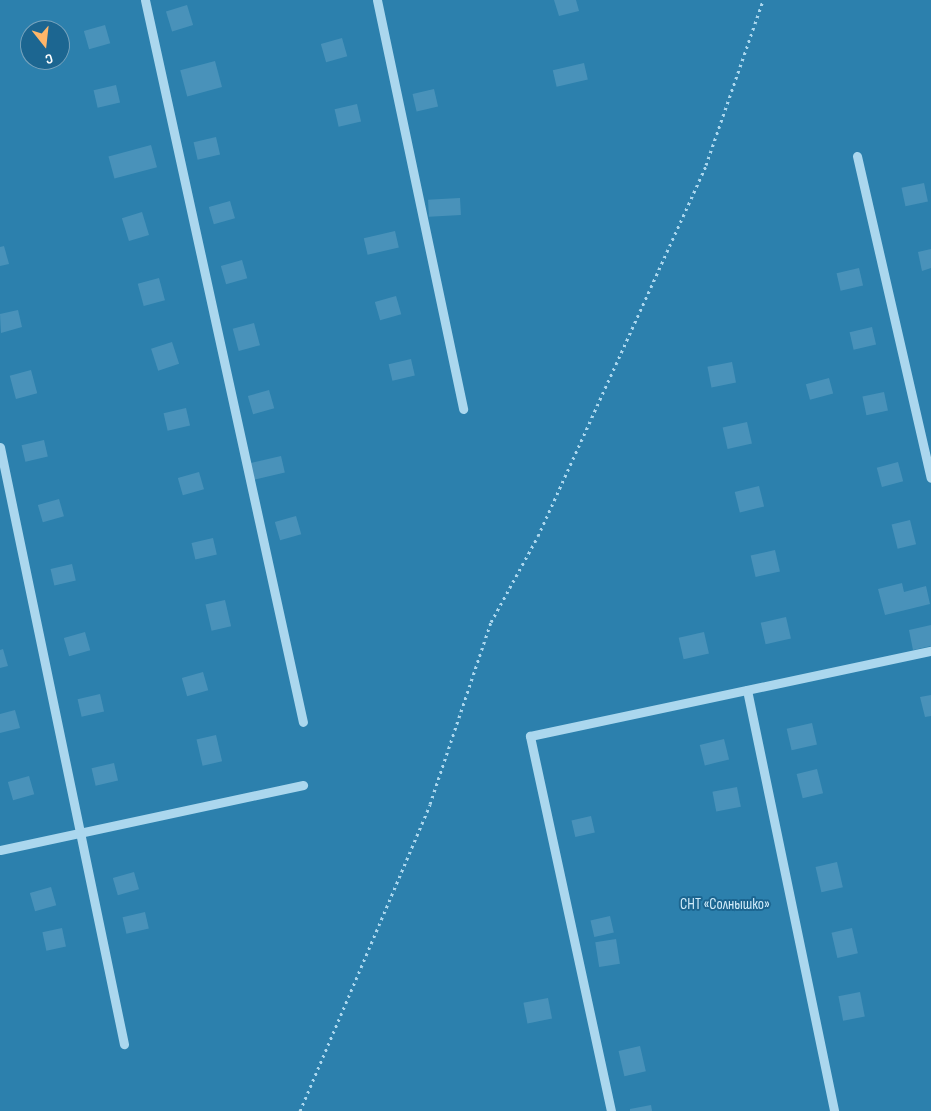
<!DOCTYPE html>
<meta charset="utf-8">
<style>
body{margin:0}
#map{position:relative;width:931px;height:1111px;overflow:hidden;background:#1c6691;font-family:"Sofia Sans Condensed",sans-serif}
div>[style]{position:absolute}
.green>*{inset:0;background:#2c80ad}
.building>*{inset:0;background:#4992ba;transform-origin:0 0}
.path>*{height:3px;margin-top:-1.5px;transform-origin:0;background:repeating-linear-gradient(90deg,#abd7ee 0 2.5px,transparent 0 6.5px)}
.minor>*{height:9px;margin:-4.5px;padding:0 4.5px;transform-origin:4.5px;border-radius:4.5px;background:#abd7ee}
span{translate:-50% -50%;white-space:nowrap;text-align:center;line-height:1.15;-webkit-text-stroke:4px #1c6691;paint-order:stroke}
.park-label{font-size:15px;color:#d2ecfa}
.north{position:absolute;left:20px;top:20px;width:50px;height:50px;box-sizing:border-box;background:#1c6691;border:1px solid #77a3bd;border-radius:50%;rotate:164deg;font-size:14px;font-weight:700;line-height:20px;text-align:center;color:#fff}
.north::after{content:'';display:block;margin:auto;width:18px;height:22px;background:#ffb669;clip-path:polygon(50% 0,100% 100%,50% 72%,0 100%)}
</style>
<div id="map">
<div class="green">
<div style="clip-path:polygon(evenodd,0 0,931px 0,931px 1111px,0 1111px,0 0,30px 30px,60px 30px,60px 60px,30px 60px,30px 30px)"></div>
</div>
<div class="building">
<div style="clip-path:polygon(554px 0,576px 0,579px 11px,559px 16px)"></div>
<div style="left:187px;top:5px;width:21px;height:22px;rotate:73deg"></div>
<div style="left:105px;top:25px;width:19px;height:22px;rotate:74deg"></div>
<div style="left:342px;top:38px;width:19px;height:22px;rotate:74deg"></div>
<div style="left:215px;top:61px;width:27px;height:36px;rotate:75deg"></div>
<div style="left:584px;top:63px;width:17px;height:32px;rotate:77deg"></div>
<div style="left:116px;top:85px;width:18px;height:23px;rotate:77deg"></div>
<div style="left:434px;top:89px;width:18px;height:22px;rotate:77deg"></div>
<div style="left:357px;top:104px;width:18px;height:23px;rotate:77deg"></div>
<div style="left:216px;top:137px;width:18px;height:23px;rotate:77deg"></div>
<div style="left:151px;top:145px;width:23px;height:44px;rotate:75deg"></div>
<div style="left:924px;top:183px;width:19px;height:23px;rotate:78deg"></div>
<div style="left:460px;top:198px;width:17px;height:32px;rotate:87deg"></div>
<div style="left:230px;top:201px;width:18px;height:22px;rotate:74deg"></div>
<div style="left:142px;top:212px;width:24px;height:21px;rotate:73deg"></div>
<div style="left:395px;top:231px;width:17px;height:32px;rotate:77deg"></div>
<div style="clip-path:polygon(4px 246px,9px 264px,0 266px,0 247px)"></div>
<div style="clip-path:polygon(931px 249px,931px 268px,922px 271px,918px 252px)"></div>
<div style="left:242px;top:260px;width:19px;height:22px;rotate:74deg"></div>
<div style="left:859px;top:268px;width:18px;height:23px;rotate:77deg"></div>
<div style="left:159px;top:278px;width:23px;height:22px;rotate:75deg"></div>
<div style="left:396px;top:296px;width:19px;height:22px;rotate:74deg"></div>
<div style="clip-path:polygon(18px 310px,22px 327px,1px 333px,0 314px)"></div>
<div style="left:254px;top:323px;width:23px;height:22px;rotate:75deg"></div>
<div style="left:872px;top:327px;width:18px;height:23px;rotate:77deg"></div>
<div style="left:172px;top:342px;width:23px;height:22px;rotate:72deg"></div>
<div style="left:411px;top:359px;width:17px;height:23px;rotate:77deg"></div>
<div style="left:732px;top:362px;width:21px;height:25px;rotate:79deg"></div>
<div style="left:31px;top:370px;width:24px;height:22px;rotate:75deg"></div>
<div style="left:829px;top:378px;width:16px;height:24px;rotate:75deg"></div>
<div style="left:269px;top:390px;width:19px;height:22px;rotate:74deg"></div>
<div style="left:884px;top:392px;width:19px;height:22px;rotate:78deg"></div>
<div style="left:186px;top:408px;width:18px;height:23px;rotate:77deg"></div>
<div style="left:747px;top:422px;width:22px;height:25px;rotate:77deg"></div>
<div style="left:44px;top:440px;width:17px;height:23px;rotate:77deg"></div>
<div style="left:281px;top:456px;width:17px;height:33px;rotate:77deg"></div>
<div style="left:898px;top:462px;width:20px;height:22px;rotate:75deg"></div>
<div style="left:199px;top:472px;width:18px;height:22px;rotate:74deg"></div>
<div style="left:759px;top:486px;width:21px;height:25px;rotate:76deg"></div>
<div style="left:59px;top:499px;width:18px;height:22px;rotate:74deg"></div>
<div style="left:296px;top:516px;width:19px;height:22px;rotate:74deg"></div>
<div style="left:910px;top:520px;width:25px;height:19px;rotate:76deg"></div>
<div style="left:213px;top:538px;width:17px;height:22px;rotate:77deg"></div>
<div style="left:775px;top:550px;width:22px;height:25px;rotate:77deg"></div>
<div style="left:72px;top:564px;width:17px;height:22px;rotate:77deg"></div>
<div style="clip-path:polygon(902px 583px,904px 592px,926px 586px,930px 604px,885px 615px,878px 589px)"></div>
<div style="left:225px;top:600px;width:27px;height:20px;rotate:77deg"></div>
<div style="left:786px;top:617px;width:22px;height:26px;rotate:77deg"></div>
<div style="clip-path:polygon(931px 625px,931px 646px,913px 650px,909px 630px)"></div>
<div style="left:85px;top:632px;width:19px;height:22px;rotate:74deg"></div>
<div style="left:704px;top:632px;width:22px;height:26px;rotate:77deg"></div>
<div style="clip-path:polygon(3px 649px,8px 666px,0 668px,0 650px)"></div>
<div style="left:203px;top:672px;width:19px;height:22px;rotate:74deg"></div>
<div style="left:100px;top:694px;width:18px;height:23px;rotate:77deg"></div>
<div style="clip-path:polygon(931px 695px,931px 716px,925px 717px,920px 697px)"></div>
<div style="clip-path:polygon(15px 710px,20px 728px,0 733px,0 714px)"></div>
<div style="left:812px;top:723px;width:22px;height:26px;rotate:77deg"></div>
<div style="left:216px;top:735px;width:27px;height:20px;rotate:77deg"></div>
<div style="left:724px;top:739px;width:21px;height:25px;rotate:76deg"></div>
<div style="left:114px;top:763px;width:18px;height:23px;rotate:77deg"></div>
<div style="left:817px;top:769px;width:25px;height:21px;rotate:76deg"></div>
<div style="left:29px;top:776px;width:19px;height:22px;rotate:74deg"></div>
<div style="left:737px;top:787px;width:20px;height:25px;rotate:79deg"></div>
<div style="left:591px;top:816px;width:17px;height:20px;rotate:77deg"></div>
<div style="left:837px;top:862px;width:26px;height:22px;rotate:77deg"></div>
<div style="left:134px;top:872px;width:18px;height:22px;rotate:74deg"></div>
<div style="left:51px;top:887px;width:19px;height:22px;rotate:74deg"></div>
<div style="left:145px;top:912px;width:17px;height:23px;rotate:77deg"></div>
<div style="left:610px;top:916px;width:17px;height:20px;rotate:77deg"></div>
<div style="left:62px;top:928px;width:19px;height:20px;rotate:78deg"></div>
<div style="left:852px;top:928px;width:26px;height:21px;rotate:77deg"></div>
<div style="left:616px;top:939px;width:25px;height:21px;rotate:81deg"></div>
<div style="left:860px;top:992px;width:25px;height:22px;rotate:79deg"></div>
<div style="left:548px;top:998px;width:21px;height:25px;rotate:79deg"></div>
<div style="left:640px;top:1046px;width:26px;height:22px;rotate:77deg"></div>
<div style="clip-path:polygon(651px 1105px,652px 1111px,630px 1111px,630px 1109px)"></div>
</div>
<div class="path">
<div style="left:300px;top:1111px;width:333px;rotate:-67deg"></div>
<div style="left:430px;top:804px;width:192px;rotate:-71.5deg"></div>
<div style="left:491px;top:622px;width:98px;rotate:-61.3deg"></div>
<div style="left:538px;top:536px;width:407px;rotate:-65.6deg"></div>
<div style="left:706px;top:165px;width:175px;rotate:-70.9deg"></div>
</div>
<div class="minor">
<div style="left:145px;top:0;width:739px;rotate:77.66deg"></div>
<div style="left:377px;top:0;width:418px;rotate:78.1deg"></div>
<div style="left:857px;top:156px;width:330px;rotate:77.1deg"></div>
<div style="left:0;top:447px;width:610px;rotate:78.27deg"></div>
<div style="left:747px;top:690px;width:430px;rotate:78.3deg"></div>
<div style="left:0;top:850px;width:310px;rotate:-12.1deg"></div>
<div style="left:611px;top:1111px;width:384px;rotate:-102.2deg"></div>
<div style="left:530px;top:736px;width:410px;rotate:-12deg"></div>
</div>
<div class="park-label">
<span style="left:725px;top:905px">СНТ «Солнышко»</span>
</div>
<div class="north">С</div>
</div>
